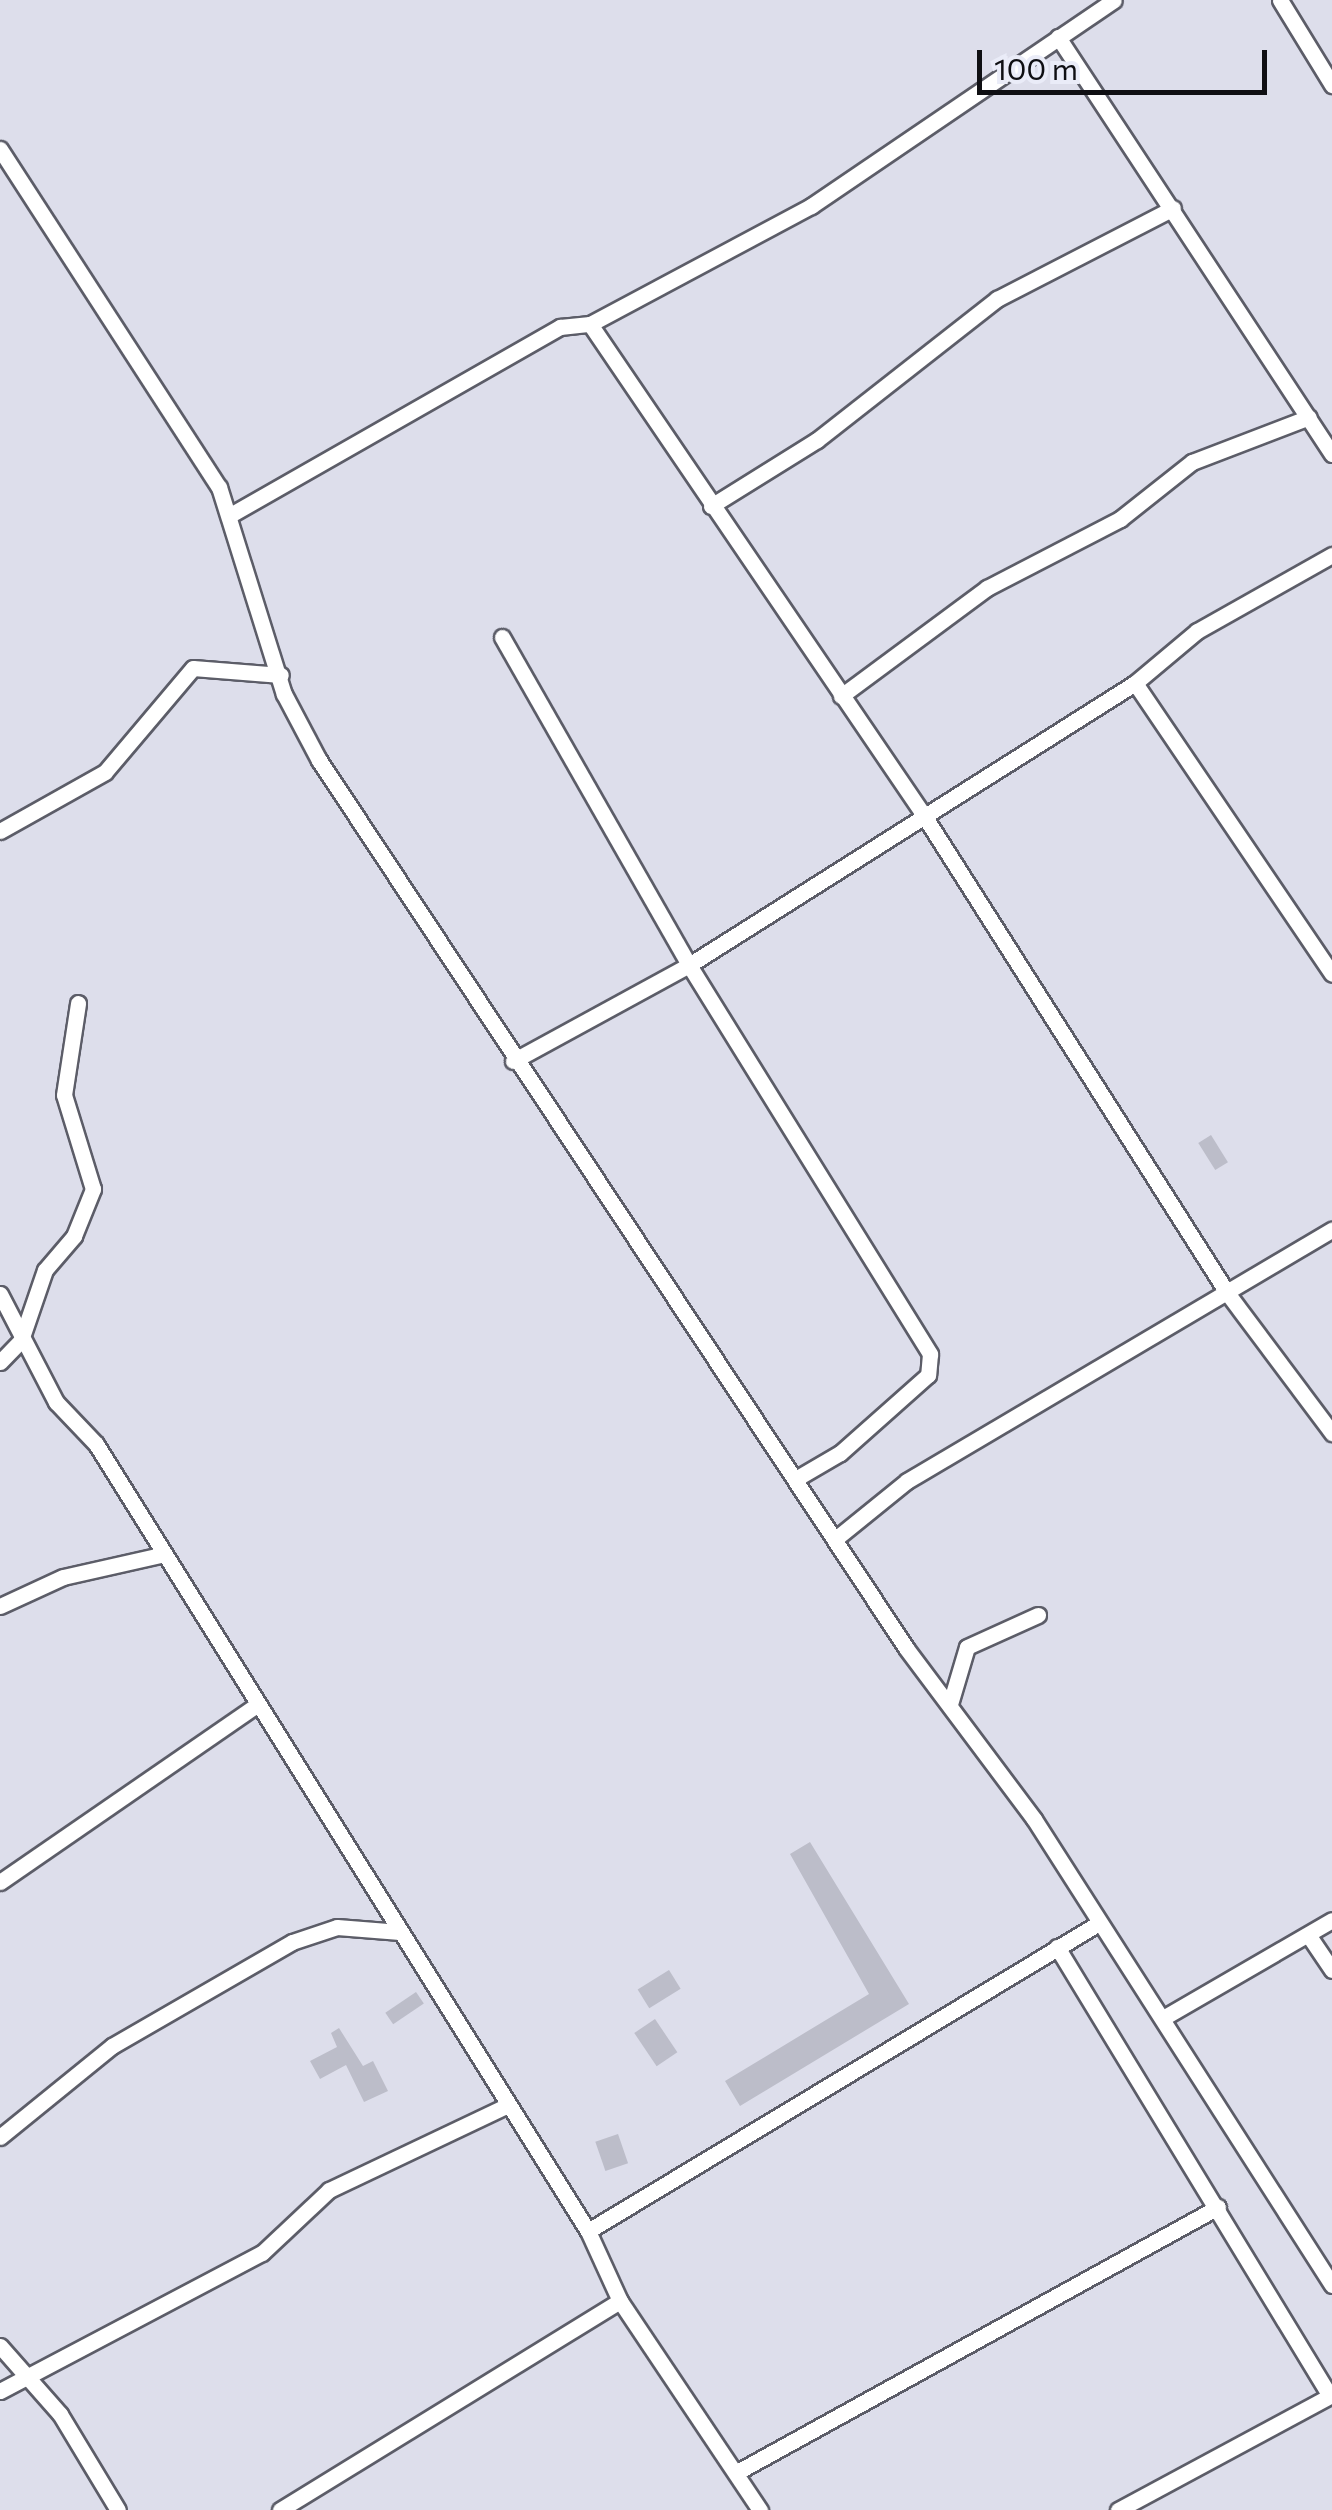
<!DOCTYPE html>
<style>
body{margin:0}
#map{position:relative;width:1332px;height:2510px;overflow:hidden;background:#dddeeb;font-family:Commissioner,sans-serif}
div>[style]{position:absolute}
.building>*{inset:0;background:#bcbdc9;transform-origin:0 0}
.roads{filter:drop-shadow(2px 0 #5c5d68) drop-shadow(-2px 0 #5c5d68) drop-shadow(0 2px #5c5d68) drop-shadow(0 -2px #5c5d68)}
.minor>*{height:15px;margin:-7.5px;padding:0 7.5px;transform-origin:7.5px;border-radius:7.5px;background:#fff}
span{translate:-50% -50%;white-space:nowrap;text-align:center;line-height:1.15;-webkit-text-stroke:8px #eaecf8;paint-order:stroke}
.scale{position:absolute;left:977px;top:50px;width:290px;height:45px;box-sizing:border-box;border:5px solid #0f0f13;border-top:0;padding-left:12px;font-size:30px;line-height:35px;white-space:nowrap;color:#0f0f13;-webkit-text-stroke:8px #eaecf8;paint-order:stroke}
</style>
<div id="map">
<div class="building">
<div style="left:1211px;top:1135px;width:32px;height:15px;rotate:58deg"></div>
<div style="clip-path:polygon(810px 1842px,909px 2004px,740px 2106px,725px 2081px,869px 1994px,790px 1854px)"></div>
<div style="left:669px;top:1970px;width:22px;height:37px;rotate:58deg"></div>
<div style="left:416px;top:1992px;width:14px;height:37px;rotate:56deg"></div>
<div style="left:655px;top:2019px;width:40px;height:25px;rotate:56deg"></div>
<div style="clip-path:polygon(339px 2028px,363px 2066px,373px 2061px,388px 2091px,364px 2102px,346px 2065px,320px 2079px,310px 2061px,337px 2047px,331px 2033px)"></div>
<div style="left:618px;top:2134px;width:31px;height:24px;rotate:71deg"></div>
</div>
<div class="roads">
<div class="minor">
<div style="left:1280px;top:0;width:100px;rotate:58.5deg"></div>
<div style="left:1058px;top:37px;width:499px;rotate:56.7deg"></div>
<div style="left:0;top:149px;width:403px;rotate:57.1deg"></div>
<div style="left:219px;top:487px;width:217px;rotate:72.6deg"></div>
<div style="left:284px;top:694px;width:75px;rotate:62.1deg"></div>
<div style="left:319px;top:760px;width:1064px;rotate:56.53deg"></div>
<div style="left:906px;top:1648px;width:214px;rotate:53.2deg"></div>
<div style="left:1034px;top:1819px;width:553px;rotate:57.4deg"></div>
<div style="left:590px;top:324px;width:592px;rotate:55.8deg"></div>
<div style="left:923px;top:814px;width:569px;rotate:57.57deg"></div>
<div style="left:1228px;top:1294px;width:174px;rotate:53.2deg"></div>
<div style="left:711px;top:506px;width:125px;rotate:-31.9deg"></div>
<div style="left:817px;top:440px;width:229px;rotate:-38.1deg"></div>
<div style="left:997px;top:299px;width:198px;rotate:-27.3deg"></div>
<div style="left:232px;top:514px;width:378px;rotate:-29.7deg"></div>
<div style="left:560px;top:327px;width:30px;rotate:-6deg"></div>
<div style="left:590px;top:324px;width:251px;rotate:-28.1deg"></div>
<div style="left:811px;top:206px;width:366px;rotate:-34.2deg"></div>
<div style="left:502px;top:637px;width:378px;rotate:60.3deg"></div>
<div style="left:689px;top:965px;width:528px;rotate:-32.3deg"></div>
<div style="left:1135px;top:683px;width:81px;rotate:-40deg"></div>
<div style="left:1197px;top:631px;width:155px;rotate:-29.4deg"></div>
<div style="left:1135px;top:683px;width:351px;rotate:55.9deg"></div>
<div style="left:841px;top:696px;width:182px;rotate:-36.5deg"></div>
<div style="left:987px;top:588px;width:150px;rotate:-27.4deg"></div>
<div style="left:1120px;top:519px;width:92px;rotate:-38.4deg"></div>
<div style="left:1192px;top:462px;width:125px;rotate:-21deg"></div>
<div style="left:0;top:831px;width:120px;rotate:-29.3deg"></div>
<div style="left:105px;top:772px;width:136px;rotate:-49.8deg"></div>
<div style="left:193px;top:668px;width:88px;rotate:4.5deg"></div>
<div style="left:513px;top:1061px;width:200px;rotate:-28.6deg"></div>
<div style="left:689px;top:965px;width:458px;rotate:58.2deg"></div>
<div style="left:930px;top:1354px;width:21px;rotate:95deg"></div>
<div style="left:928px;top:1375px;width:118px;rotate:138.4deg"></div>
<div style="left:840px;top:1453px;width:50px;rotate:149.8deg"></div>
<div style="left:0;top:1294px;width:122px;rotate:62.6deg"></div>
<div style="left:56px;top:1402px;width:58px;rotate:46.4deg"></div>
<div style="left:96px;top:1444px;width:928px;rotate:57.99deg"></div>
<div style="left:588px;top:2231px;width:77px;rotate:65.4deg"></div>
<div style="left:620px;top:2301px;width:252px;rotate:56.2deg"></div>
<div style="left:0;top:1362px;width:30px;rotate:-46deg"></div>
<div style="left:21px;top:1340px;width:74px;rotate:-71.1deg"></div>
<div style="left:45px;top:1270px;width:45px;rotate:-49.5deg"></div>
<div style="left:74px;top:1236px;width:51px;rotate:-68deg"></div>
<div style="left:93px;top:1189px;width:98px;rotate:-107.1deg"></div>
<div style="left:64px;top:1095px;width:93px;rotate:-81.3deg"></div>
<div style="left:839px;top:1536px;width:87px;rotate:-39deg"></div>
<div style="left:907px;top:1481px;width:494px;rotate:-30.6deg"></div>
<div style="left:0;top:1606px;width:69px;rotate:-24.7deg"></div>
<div style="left:63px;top:1577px;width:100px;rotate:-12.7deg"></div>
<div style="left:950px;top:1704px;width:59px;rotate:-73.4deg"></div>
<div style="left:967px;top:1647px;width:78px;rotate:-24.3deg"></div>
<div style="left:0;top:1882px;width:308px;rotate:-34.6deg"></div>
<div style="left:1309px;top:1936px;width:41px;rotate:55.9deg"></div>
<div style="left:1057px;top:1947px;width:525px;rotate:58.7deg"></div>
<div style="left:1163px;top:2018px;width:195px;rotate:-30.1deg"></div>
<div style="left:0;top:2137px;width:144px;rotate:-39.1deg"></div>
<div style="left:112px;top:2046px;width:208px;rotate:-30deg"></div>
<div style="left:292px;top:1942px;width:47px;rotate:-18.4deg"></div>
<div style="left:337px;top:1927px;width:63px;rotate:4.5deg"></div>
<div style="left:588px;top:2231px;width:597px;rotate:-31.08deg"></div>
<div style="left:0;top:2346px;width:91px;rotate:48.6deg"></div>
<div style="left:60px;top:2414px;width:112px;rotate:58.9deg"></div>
<div style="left:0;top:2391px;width:296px;rotate:-27.8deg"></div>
<div style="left:262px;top:2253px;width:92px;rotate:-43.2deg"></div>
<div style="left:329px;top:2190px;width:196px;rotate:-25.4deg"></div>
<div style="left:739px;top:2471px;width:547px;rotate:-28.86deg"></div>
<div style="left:280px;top:2510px;width:399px;rotate:-31.6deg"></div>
<div style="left:1118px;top:2510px;width:243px;rotate:-28.3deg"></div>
</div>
</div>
<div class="scale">100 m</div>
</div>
